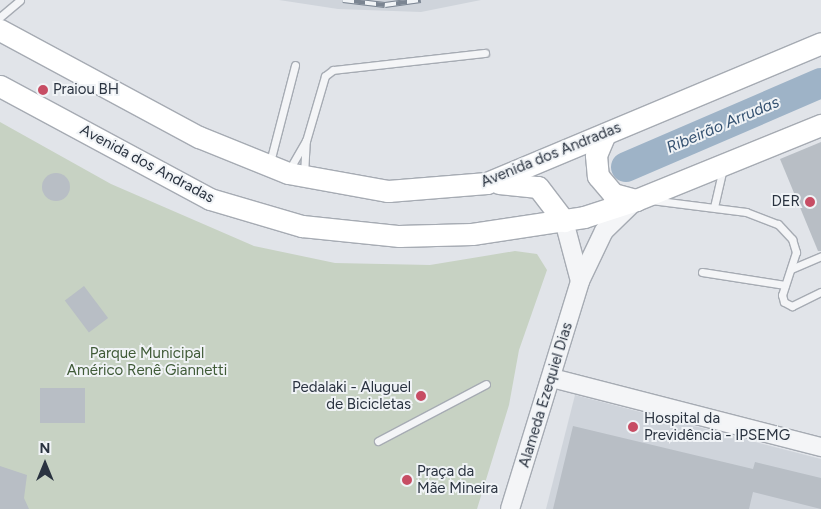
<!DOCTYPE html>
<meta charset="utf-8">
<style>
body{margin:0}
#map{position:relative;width:821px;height:509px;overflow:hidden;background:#e1e4e9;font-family:Figtree,sans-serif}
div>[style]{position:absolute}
.built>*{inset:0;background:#cfd4db}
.green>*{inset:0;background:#c7d2c3}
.river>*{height:30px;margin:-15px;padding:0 15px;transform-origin:15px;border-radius:15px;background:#9eb3c7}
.building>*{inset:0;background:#b8bec5;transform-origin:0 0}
.round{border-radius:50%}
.roads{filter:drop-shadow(1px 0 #a6abb3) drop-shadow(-1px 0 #a6abb3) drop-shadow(0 1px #a6abb3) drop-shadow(0 -1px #a6abb3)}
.service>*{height:7px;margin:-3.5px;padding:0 3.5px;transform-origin:3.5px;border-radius:3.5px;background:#f4f5f7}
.tertiary>*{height:18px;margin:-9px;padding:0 9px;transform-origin:9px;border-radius:9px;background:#f4f5f7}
.primary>*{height:21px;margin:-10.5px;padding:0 10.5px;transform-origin:10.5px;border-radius:10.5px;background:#fff}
.rail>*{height:5.5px;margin-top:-2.75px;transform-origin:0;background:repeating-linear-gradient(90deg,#f0f3f6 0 11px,#7b8592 0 22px);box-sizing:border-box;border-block:1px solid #7b8592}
.dots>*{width:14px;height:14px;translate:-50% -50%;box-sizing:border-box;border:2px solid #f0f3f6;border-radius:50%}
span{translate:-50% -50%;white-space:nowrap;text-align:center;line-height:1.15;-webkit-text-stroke:4px #f0f3f6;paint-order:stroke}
.poi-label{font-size:15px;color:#2a3340}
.left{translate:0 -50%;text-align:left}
.right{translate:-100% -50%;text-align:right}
.street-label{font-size:15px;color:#2a3340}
.park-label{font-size:15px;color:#405b38}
.water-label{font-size:16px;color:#365372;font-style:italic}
.north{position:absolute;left:20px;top:439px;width:50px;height:50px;-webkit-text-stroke:4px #f0f3f6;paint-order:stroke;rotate:0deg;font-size:14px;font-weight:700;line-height:20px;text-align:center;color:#2a3340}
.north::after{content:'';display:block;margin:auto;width:18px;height:22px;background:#2a3340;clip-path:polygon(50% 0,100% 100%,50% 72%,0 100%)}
</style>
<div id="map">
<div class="built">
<div style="clip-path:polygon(279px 0,481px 0,421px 12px,338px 9px)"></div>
<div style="clip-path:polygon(575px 395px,821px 459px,821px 509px,546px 509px)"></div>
</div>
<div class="green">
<div style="clip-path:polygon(0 122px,111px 184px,254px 246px,335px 263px,430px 265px,515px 251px,537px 254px,547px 270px,519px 350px,509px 405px,477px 509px,0 509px)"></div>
</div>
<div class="river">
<div style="left:626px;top:167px;width:212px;rotate:-23.3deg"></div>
</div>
<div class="building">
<div style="clip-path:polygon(821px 142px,821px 251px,818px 251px,780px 159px)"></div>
<div class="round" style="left:42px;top:173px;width:28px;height:28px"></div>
<div style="left:84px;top:286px;width:40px;height:24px;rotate:53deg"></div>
<div style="left:40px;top:388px;width:45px;height:35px"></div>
<div style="clip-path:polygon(573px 426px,753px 469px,755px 462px,821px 478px,821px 509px,753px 492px,749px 509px,553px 509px)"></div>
<div style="clip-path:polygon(0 466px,27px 475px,24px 498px,29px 509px,0 509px)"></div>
</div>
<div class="roads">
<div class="service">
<div style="left:0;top:17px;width:26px;rotate:-40deg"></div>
<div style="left:270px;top:162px;width:100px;rotate:-75.5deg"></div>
<div style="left:289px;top:170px;width:34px;rotate:-60deg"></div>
<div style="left:306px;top:141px;width:68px;rotate:-73.7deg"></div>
<div style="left:325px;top:76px;width:10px;rotate:-37deg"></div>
<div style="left:333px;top:70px;width:153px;rotate:-6.4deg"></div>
<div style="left:304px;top:175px;width:34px;rotate:-87deg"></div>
<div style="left:651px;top:200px;width:96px;rotate:7.2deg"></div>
<div style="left:746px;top:212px;width:34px;rotate:21deg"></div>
<div style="left:778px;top:224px;width:21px;rotate:47deg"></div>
<div style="left:792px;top:239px;width:14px;rotate:73deg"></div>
<div style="left:796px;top:252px;width:45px;rotate:108deg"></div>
<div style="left:782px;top:295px;width:7px;rotate:74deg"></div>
<div style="left:784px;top:302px;width:9px;rotate:27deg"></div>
<div style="left:792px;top:306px;width:32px;rotate:-26deg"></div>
<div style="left:714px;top:207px;width:37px;rotate:-77deg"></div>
<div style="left:791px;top:269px;width:33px;rotate:-23deg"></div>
<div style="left:702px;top:272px;width:84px;rotate:8.9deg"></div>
<div style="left:378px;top:441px;width:122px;rotate:-27.8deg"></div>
</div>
<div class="tertiary">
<div style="left:564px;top:221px;width:62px;rotate:75.1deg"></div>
<div style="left:552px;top:378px;width:278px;rotate:14.4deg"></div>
<div style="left:510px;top:509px;width:239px;rotate:-72.9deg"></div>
<div style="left:580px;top:281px;width:55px;rotate:-64.4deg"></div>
<div style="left:604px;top:231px;width:43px;rotate:-44.1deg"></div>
</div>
<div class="primary">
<div style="left:0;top:30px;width:226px;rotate:28.3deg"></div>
<div style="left:199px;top:137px;width:96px;rotate:22deg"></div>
<div style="left:288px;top:173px;width:102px;rotate:10.2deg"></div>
<div style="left:388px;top:191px;width:99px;rotate:-4.6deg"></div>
<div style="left:487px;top:183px;width:362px;rotate:-22.7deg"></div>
<div style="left:0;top:86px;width:238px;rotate:28.3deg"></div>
<div style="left:210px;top:199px;width:96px;rotate:16.4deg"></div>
<div style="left:302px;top:226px;width:98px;rotate:5.9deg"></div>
<div style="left:399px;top:236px;width:73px;rotate:-1.6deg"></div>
<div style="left:472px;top:234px;width:113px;rotate:-8.6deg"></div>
<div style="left:584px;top:217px;width:55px;rotate:-18.1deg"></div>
<div style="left:636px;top:200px;width:200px;rotate:-22.1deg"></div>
<div style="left:605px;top:134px;width:23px;rotate:113deg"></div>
<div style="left:596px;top:155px;width:21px;rotate:85deg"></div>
<div style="left:598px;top:176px;width:23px;rotate:50deg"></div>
<div style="left:613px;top:194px;width:24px;rotate:15deg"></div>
<div style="left:499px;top:183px;width:39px;rotate:6deg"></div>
<div style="left:538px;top:187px;width:43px;rotate:52.6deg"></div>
</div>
</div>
<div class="rail">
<div style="left:343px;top:0;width:42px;rotate:6.8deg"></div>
<div style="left:385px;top:5px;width:36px;rotate:-8deg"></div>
</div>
<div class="dots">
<div style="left:43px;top:90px;background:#c74d64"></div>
<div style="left:810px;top:202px;background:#c74d64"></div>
<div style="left:421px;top:396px;background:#c74d64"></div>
<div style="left:633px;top:427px;background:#c74d64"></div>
<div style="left:407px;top:480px;background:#c74d64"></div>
</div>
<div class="poi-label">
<span class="left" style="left:53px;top:90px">Praiou BH</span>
<span class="right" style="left:800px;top:202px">DER</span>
<span class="right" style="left:411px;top:396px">Pedalaki - Aluguel<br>de Bicicletas</span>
<span class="left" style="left:644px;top:427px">Hospital da<br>Previdência - IPSEMG</span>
<span class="left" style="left:417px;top:480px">Praça da<br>Mãe Mineira</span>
</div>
<div class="street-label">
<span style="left:551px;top:155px;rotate:-22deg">Avenida dos Andradas</span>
<span style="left:147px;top:164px;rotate:28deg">Avenida dos Andradas</span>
<span style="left:546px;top:395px;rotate:-73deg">Alameda Ezequiel Dias</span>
</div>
<div class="park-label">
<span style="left:147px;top:362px">Parque Municipal<br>Américo Renê Giannetti</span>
</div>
<div class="water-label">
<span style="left:723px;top:125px;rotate:-23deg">Ribeirão Arrudas</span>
</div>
<div class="north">N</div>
</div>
